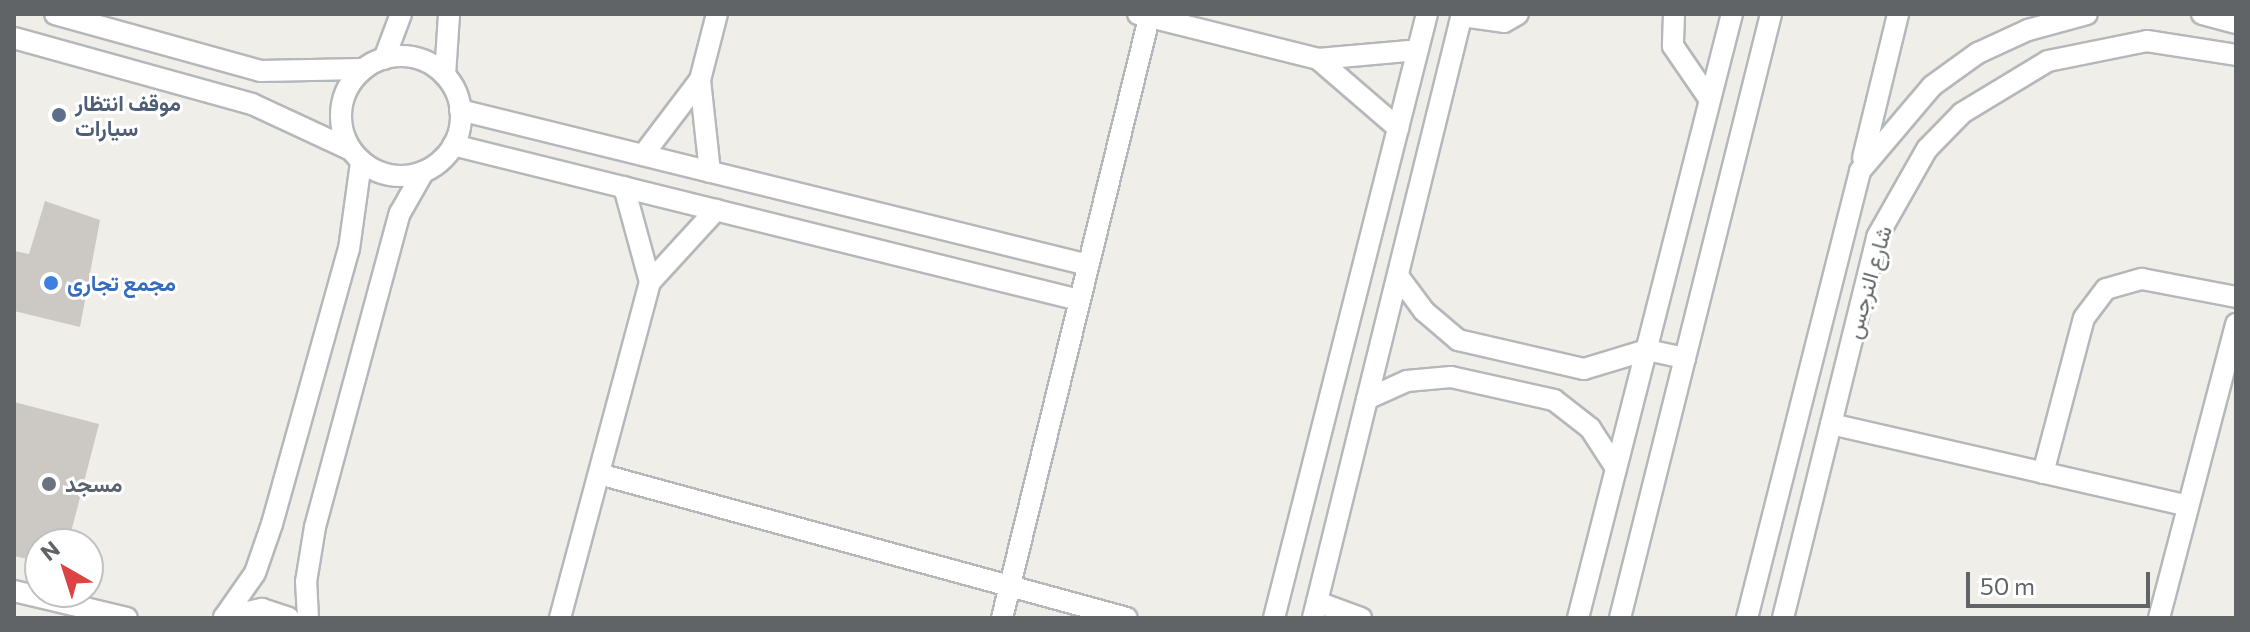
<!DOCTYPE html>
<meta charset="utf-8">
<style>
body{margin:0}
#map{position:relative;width:2250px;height:632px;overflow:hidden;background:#f0eee9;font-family:Commissioner,Vazirmatn,sans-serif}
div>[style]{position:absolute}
.building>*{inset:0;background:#ccc9c5}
.roads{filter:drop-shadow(2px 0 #b5b8bb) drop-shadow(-2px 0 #b5b8bb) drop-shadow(0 2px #b5b8bb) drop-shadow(0 -2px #b5b8bb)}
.minor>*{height:20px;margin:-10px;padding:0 10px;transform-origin:10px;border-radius:10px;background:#fff}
.minor>.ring{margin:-10px;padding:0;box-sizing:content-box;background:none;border:20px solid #fff;border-radius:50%}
.dots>*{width:22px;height:22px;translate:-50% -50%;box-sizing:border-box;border:4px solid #fff;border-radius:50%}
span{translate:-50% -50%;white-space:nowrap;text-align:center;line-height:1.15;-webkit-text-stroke:6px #fff;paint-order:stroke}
.service-label{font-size:22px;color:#4e5e75;font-weight:700}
.left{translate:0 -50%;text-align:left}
.street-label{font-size:22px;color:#606467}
.shop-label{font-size:22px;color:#366cbe;font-weight:700}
.worship-label{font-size:22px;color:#5b616d;font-weight:700}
.frame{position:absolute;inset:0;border:16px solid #606467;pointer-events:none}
.north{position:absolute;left:24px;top:528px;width:80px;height:80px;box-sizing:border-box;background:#fff;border:2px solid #bfc1c2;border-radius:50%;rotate:321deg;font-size:22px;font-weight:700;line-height:32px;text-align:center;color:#606467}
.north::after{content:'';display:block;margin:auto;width:28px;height:36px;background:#dd4342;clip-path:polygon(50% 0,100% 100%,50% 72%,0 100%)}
.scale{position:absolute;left:1966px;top:572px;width:184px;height:36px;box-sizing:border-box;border:4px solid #606467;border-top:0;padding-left:10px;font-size:24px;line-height:28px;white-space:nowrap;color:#606467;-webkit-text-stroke:6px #fff;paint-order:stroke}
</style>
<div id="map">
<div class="building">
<div style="clip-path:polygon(45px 201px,100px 220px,80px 327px,14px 311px,14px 251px,29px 254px)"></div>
<div style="clip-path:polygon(14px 402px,99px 424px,68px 544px,40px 544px,40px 562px,14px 556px)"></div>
</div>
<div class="roads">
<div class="minor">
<div style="left:55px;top:14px;width:213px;rotate:15.5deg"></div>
<div style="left:260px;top:71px;width:103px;rotate:-1.1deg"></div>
<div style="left:1138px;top:14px;width:186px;rotate:14deg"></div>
<div style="left:1318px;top:59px;width:100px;rotate:-5.1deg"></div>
<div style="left:1674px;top:14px;width:32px;rotate:92deg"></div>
<div style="left:1673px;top:46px;width:65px;rotate:55.6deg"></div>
<div style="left:2202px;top:14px;width:35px;rotate:15deg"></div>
<div style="left:1462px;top:16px;width:42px;rotate:8.1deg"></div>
<div style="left:1504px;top:22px;width:16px;rotate:-30deg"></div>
<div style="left:14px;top:38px;width:247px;rotate:15.5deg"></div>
<div style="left:252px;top:104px;width:109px;rotate:24.9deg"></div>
<div class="ring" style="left:341px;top:56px;width:100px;height:100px"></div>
<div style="left:384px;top:59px;width:48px;rotate:-69.3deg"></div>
<div style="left:1318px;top:59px;width:106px;rotate:40.8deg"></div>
<div style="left:445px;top:75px;width:61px;rotate:-86.2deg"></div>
<div style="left:460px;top:110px;width:647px;rotate:13.86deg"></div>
<div style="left:453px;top:145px;width:645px;rotate:13.91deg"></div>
<div style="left:643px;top:155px;width:94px;rotate:-52.8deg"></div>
<div style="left:1863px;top:158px;width:148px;rotate:-76.3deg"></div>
<div style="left:710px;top:172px;width:93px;rotate:-96.2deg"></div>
<div style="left:700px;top:80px;width:68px;rotate:-75.6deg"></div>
<div style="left:624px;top:187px;width:98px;rotate:74.7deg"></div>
<div style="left:1398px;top:276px;width:44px;rotate:53.4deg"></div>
<div style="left:1424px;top:311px;width:45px;rotate:40.5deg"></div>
<div style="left:1458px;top:340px;width:129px;rotate:13deg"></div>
<div style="left:1584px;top:369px;width:66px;rotate:-16.8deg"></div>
<div style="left:1647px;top:350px;width:39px;rotate:12deg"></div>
<div style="left:1367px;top:399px;width:44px;rotate:-24.2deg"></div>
<div style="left:1407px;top:381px;width:44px;rotate:-5.2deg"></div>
<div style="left:1451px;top:377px;width:106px;rotate:12.6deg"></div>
<div style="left:1554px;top:400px;width:46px;rotate:37.9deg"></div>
<div style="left:1590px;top:428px;width:48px;rotate:57deg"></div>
<div style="left:1831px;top:424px;width:366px;rotate:12.9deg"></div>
<div style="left:2043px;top:473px;width:160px;rotate:-75.2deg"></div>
<div style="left:2084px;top:318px;width:36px;rotate:-53deg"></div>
<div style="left:2106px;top:289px;width:37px;rotate:-16deg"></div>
<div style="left:2142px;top:279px;width:96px;rotate:10.8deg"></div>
<div style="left:599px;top:474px;width:547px;rotate:15.26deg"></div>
<div style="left:14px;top:591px;width:116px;rotate:13.4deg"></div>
<div style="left:1317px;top:602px;width:47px;rotate:20deg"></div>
<div style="left:225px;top:616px;width:52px;rotate:-55.1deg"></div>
<div style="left:255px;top:573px;width:52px;rotate:-70.9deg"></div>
<div style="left:272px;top:524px;width:286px;rotate:-74.4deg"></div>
<div style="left:349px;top:249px;width:88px;rotate:-82.1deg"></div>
<div style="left:224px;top:617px;width:39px;rotate:-12deg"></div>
<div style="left:262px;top:609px;width:28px;rotate:18deg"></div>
<div style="left:308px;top:618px;width:36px;rotate:-93deg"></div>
<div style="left:306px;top:582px;width:56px;rotate:-80.7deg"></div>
<div style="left:315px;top:527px;width:325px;rotate:-74.9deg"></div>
<div style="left:400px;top:213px;width:48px;rotate:-60.3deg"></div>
<div style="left:560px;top:618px;width:348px;rotate:-75deg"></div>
<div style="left:650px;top:282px;width:98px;rotate:-47.5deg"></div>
<div style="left:1002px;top:618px;width:622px;rotate:-76.23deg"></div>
<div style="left:1274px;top:618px;width:623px;rotate:-75.79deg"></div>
<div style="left:1313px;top:618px;width:622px;rotate:-76.14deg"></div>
<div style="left:1578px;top:618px;width:623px;rotate:-75.7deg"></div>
<div style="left:1620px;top:618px;width:623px;rotate:-75.96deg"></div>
<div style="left:1747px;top:618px;width:461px;rotate:-75.8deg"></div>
<div style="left:1860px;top:171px;width:111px;rotate:-49.7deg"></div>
<div style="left:1932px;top:86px;width:57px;rotate:-35.7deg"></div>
<div style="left:1978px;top:53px;width:55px;rotate:-24.7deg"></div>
<div style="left:2028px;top:30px;width:61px;rotate:-15.2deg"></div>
<div style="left:1783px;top:618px;width:392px;rotate:-76.1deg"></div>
<div style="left:1877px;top:237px;width:101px;rotate:-60.4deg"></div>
<div style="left:1927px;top:149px;width:50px;rotate:-45.8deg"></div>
<div style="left:1962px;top:113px;width:100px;rotate:-31.2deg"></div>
<div style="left:2048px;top:61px;width:101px;rotate:-11.4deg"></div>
<div style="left:2147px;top:41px;width:90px;rotate:8.9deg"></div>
<div style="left:2159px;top:618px;width:304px;rotate:-75.3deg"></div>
</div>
</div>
<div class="dots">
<div style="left:59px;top:115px;background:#5c6f8a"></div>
<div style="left:51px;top:283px;background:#3f7fe0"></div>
<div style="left:49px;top:484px;background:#6b7280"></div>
</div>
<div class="service-label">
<span class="left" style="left:75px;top:115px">موقف انتظار<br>سيارات</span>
</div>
<div class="street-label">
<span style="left:1868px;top:282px;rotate:-74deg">شارع النرجس</span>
</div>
<div class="shop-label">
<span class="left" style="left:67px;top:283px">مجمع تجارى</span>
</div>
<div class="worship-label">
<span class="left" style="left:65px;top:484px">مسجد</span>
</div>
<div class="frame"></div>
<div class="north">N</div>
<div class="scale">50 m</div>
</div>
